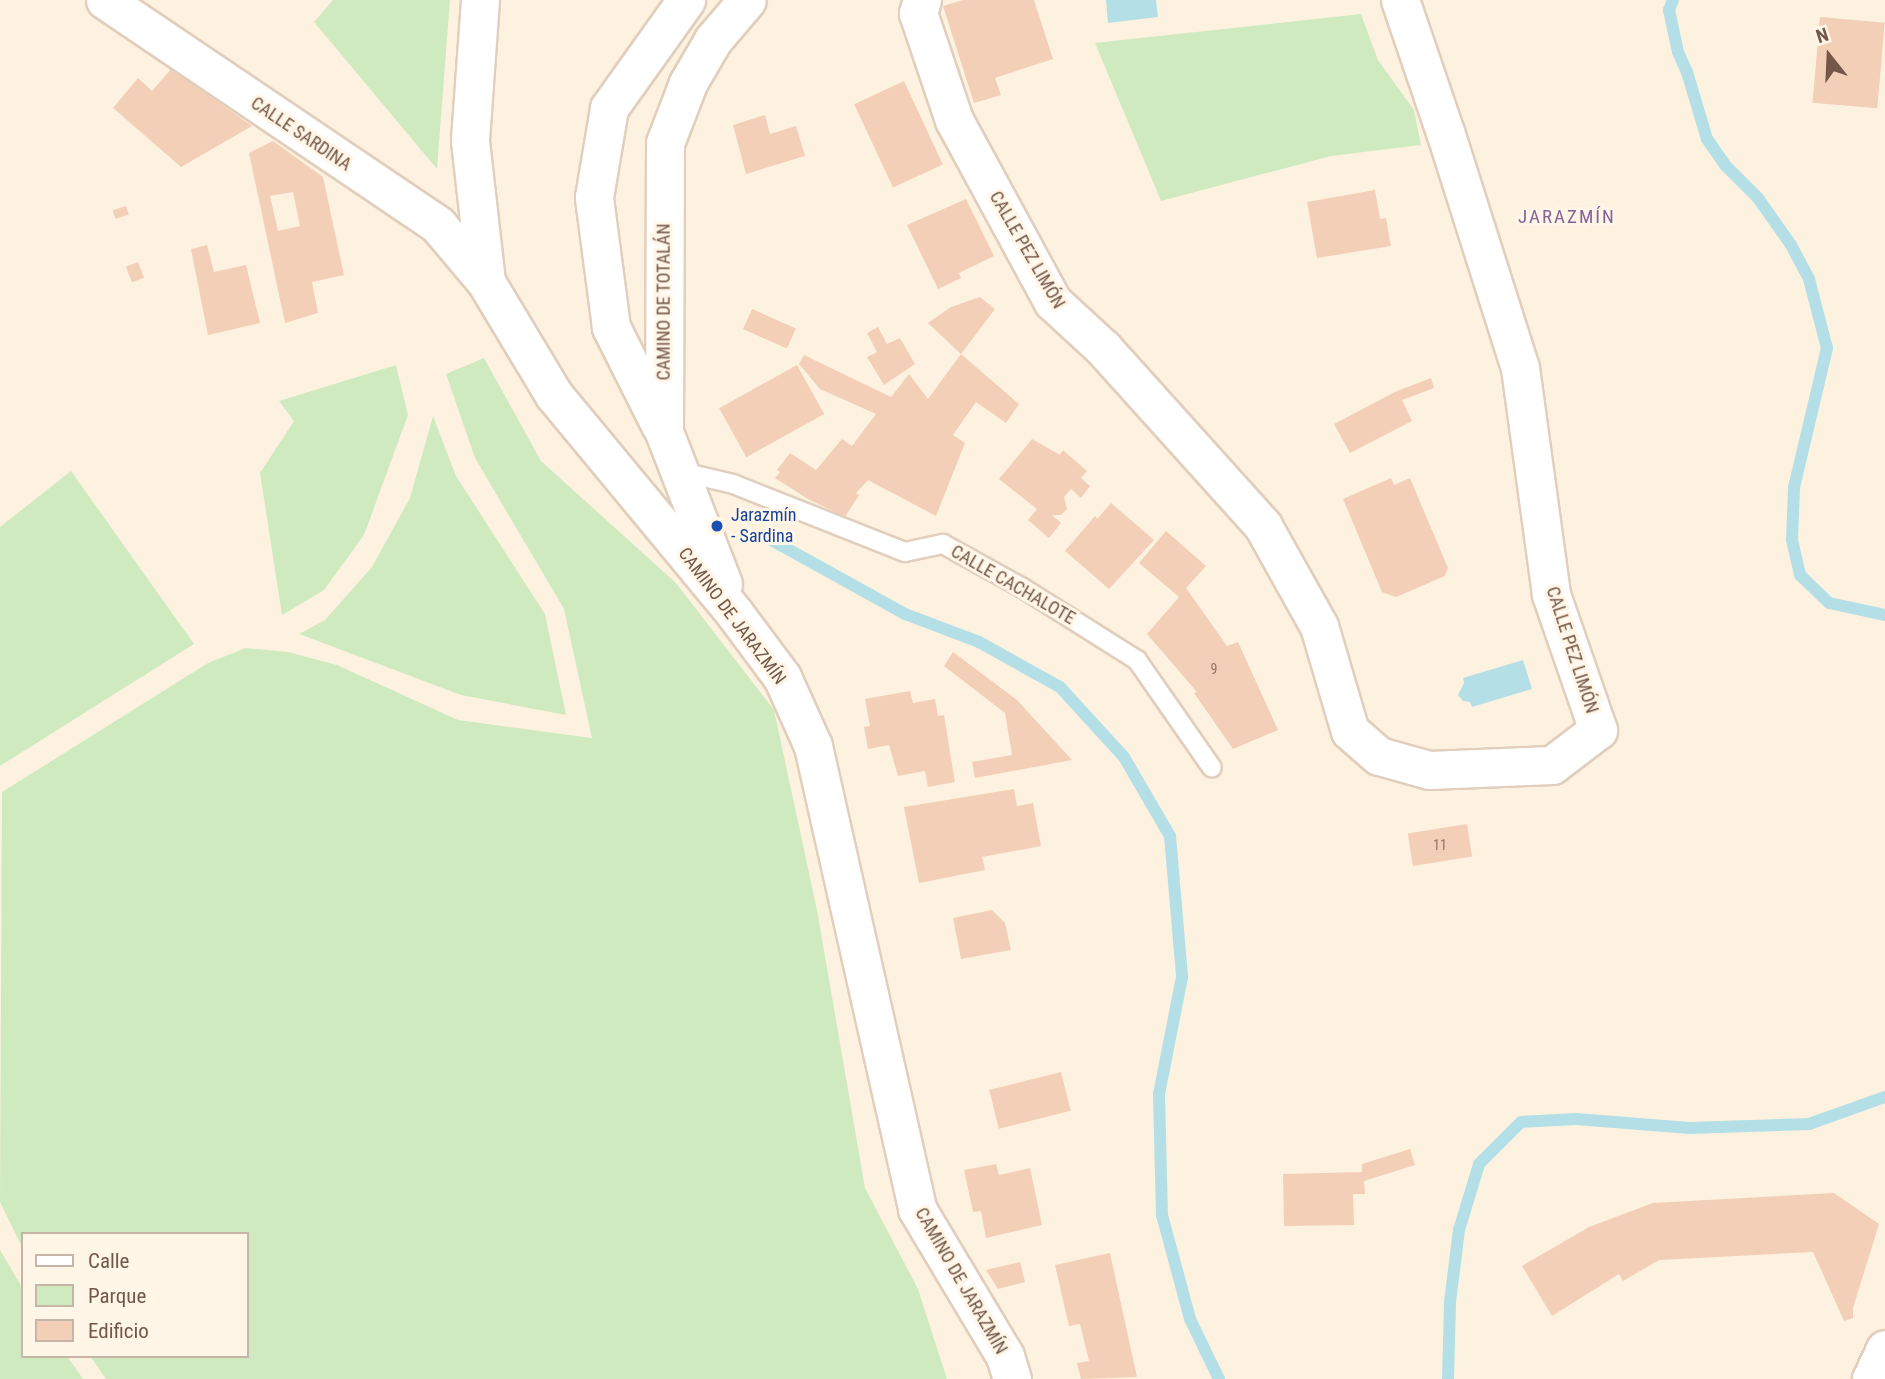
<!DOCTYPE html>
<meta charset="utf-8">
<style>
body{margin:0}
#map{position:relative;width:1885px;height:1379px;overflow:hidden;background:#fdf2e0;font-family:"Roboto Condensed",sans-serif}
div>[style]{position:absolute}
.green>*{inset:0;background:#d0eabf}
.water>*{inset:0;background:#b4dfe7}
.stream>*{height:12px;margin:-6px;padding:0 6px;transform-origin:6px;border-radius:6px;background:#b4dfe7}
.building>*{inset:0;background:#f3cfb7;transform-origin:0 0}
.roads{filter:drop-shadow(2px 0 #e1cebc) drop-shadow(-2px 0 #e1cebc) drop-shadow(0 2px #e1cebc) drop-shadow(0 -2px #e1cebc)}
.service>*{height:18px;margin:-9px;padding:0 9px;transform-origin:9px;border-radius:9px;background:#fff}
.minor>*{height:37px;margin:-18.5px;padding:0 18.5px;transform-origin:18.5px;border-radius:18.5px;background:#fff}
.dots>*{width:19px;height:19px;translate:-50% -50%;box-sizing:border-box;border:4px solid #fff6e7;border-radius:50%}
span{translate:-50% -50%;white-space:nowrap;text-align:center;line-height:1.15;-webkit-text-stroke:6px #fff6e7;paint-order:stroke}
.number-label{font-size:14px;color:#947563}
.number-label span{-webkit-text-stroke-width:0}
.street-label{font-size:18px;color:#745747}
.transit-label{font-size:18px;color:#164399}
.left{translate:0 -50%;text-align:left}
.neighbourhood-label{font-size:19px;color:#866298;letter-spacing:2px}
.legend{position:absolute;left:21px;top:1232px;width:228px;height:126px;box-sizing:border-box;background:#fff6e7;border:2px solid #c7b6a7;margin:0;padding:9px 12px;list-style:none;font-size:21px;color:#745747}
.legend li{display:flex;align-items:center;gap:14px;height:35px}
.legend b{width:35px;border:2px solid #c7b6a7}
.north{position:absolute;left:1794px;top:21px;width:70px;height:70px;-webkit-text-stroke:5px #fff6e7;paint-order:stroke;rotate:342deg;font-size:19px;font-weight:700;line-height:28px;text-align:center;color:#745747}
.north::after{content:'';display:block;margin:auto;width:24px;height:32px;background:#745747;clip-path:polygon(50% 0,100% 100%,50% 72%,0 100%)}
</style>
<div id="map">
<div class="green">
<div style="clip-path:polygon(333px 0,450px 0,437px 169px,314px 22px)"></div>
<div style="clip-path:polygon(1361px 14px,1378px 60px,1414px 110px,1421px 145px,1331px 156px,1161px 201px,1095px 43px)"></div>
<div style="clip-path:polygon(484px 358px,541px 461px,676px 583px,774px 710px,817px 910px,865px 1188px,918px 1289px,947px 1379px,106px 1379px,90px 1356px,247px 1356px,247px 1234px,23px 1234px,23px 1249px,0 1202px,2px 792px,208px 663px,246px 648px,288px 652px,337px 665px,458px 720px,592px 738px,564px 609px,475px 458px,446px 374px)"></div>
<div style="clip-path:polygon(396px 365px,408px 415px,364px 535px,324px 590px,282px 615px,260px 473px,294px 421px,279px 401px)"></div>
<div style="clip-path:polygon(433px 416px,456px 476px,545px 614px,566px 715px,461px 695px,299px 634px,325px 620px,372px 567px,410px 498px)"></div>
<div style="clip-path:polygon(71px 471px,194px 644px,0 766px,0 527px)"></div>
<div style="clip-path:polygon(0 1250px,23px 1289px,23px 1356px,67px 1356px,83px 1379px,0 1379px)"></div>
</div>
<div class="water">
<div style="clip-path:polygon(1106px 0,1156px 0,1158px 17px,1108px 23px)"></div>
<div style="clip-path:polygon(1523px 660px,1532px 689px,1472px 707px,1470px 702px,1463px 701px,1458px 695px,1464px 683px,1463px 678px)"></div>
</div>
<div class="stream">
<div style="left:1673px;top:0;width:11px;rotate:112deg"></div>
<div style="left:1669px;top:10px;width:43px;rotate:77.9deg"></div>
<div style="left:1678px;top:52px;width:22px;rotate:66deg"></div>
<div style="left:1687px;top:72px;width:70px;rotate:73.4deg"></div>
<div style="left:1707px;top:139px;width:32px;rotate:55deg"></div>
<div style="left:1725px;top:165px;width:47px;rotate:45deg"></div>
<div style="left:1758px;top:198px;width:57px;rotate:54.9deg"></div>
<div style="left:1791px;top:245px;width:38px;rotate:62deg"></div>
<div style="left:1809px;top:279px;width:71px;rotate:75.4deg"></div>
<div style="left:1827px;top:348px;width:144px;rotate:103.3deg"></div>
<div style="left:1794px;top:488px;width:52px;rotate:92.2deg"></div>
<div style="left:1792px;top:540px;width:36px;rotate:77deg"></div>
<div style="left:1800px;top:575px;width:40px;rotate:44deg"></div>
<div style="left:1829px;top:603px;width:57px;rotate:12.1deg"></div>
<div style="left:766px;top:537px;width:159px;rotate:29deg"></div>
<div style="left:905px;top:614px;width:79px;rotate:20.7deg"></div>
<div style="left:979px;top:642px;width:93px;rotate:29.1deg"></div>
<div style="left:1060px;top:687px;width:95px;rotate:47.6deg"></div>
<div style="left:1124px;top:757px;width:91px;rotate:59.8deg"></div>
<div style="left:1170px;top:836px;width:142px;rotate:85.1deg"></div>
<div style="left:1182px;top:977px;width:119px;rotate:101.1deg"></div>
<div style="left:1159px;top:1094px;width:121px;rotate:88.6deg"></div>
<div style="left:1162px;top:1215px;width:108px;rotate:74.9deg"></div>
<div style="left:1190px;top:1319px;width:67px;rotate:64.2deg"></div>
<div style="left:1448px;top:1379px;width:77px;rotate:-88.5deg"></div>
<div style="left:1450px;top:1302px;width:73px;rotate:-82.9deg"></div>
<div style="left:1459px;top:1230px;width:69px;rotate:-73.1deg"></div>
<div style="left:1479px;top:1164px;width:59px;rotate:-45deg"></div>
<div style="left:1521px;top:1122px;width:55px;rotate:-3.1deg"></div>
<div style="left:1576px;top:1119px;width:114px;rotate:4.5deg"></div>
<div style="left:1690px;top:1128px;width:119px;rotate:-1.9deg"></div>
<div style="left:1809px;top:1124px;width:81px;rotate:-19.6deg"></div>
</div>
<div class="building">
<div style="clip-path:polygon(963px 0,1034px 0,1053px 59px,995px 78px,1001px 95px,974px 103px,943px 6px)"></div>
<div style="left:1820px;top:17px;width:65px;height:86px;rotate:5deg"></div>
<div style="clip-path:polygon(171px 69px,252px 126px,181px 167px,113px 108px,138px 78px,152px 91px)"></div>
<div style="left:904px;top:81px;width:92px;height:55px;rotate:65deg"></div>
<div style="clip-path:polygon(765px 115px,770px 134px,796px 126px,805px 156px,746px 174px,733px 125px)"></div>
<div style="clip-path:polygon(evenodd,273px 141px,323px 177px,344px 275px,312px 282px,318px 313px,285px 323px,249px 153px,273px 141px,293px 192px,300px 226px,278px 231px,270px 196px,293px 192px)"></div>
<div style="clip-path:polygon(1375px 190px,1380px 219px,1386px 218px,1391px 246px,1317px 258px,1307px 202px)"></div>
<div style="clip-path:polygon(966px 199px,994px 256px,959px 273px,961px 278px,938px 289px,907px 225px)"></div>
<div style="left:126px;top:206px;width:9px;height:14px;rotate:72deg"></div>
<div style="clip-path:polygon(207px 245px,214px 272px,246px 265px,260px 323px,208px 335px,191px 249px)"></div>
<div style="left:138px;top:262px;width:17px;height:13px;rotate:69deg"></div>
<div style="clip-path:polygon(980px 297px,995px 309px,961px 354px,928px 323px,951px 307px)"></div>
<div style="left:752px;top:309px;width:48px;height:22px;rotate:24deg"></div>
<div style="clip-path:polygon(878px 327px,887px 344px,900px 338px,915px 364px,884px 385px,867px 357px,877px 352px,867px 333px)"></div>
<div style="clip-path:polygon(961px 354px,1019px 404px,1006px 423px,976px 402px,953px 435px,965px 443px,936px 516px,868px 480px,856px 493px,859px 495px,845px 517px,808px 499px,775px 478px,780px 472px,777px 470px,790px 453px,816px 470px,842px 439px,852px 446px,876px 414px,820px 389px,799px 364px,804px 355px,891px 397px,909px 374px,928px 399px)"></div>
<div style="left:797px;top:365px;width:56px;height:89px;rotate:61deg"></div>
<div style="clip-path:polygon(1431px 378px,1434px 388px,1402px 400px,1412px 421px,1350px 453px,1334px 424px,1397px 391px)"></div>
<div style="clip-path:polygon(1032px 439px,1060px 455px,1063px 450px,1087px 471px,1081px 478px,1090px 486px,1081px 498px,1071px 489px,1064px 497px,1067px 509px,1061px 515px,1052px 515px,1061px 523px,1049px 538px,1028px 520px,1037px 509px,999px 479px)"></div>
<div style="clip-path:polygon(1391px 478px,1394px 485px,1410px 478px,1448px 568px,1445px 576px,1396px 597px,1382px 592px,1343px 499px)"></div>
<div style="clip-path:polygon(1111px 503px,1154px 540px,1109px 589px,1065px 551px,1095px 516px,1097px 519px)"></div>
<div style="clip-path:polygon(1166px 531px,1206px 566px,1186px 588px,1227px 646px,1238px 642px,1278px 730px,1233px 749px,1194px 693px,1197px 692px,1147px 634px,1179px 597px,1139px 563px)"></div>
<div style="clip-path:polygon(953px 652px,1017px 700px,1072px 760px,975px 778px,972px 762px,1012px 755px,1005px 713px,944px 666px)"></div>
<div style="clip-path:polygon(910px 691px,913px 703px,935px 699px,938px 716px,944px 715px,955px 782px,928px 787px,925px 771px,898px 776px,889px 745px,868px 749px,864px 727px,870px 726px,865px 699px)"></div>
<div style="clip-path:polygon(1014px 789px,1017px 806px,1033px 803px,1041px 846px,982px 857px,985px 870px,919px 883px,904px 807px)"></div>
<div style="left:1467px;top:824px;width:33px;height:60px;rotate:81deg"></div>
<div style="clip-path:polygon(992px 910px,1005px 923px,1011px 950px,961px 959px,953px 918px)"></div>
<div style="left:1061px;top:1072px;width:40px;height:74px;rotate:76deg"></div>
<div style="clip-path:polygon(1410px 1149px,1415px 1165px,1364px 1181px,1365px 1194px,1353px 1194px,1354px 1225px,1284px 1226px,1283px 1174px,1362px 1172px,1362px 1164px)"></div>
<div style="clip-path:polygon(996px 1164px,999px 1175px,1030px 1168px,1042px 1225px,986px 1238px,981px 1211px,973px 1212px,964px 1170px)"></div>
<div style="clip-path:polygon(1834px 1193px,1879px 1224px,1853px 1308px,1853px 1318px,1844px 1321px,1813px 1252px,1659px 1260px,1623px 1281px,1619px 1274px,1552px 1316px,1522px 1266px,1589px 1227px,1653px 1203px)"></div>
<div style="clip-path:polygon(1110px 1253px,1137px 1377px,1081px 1379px,1077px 1363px,1089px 1361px,1080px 1324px,1069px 1326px,1055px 1265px)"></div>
<div style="clip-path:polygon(1020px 1262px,1025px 1282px,998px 1289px,986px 1270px)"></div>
</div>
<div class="roads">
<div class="service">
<div style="left:678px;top:471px;width:57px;rotate:13.3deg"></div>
<div style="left:733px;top:484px;width:185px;rotate:21.6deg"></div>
<div style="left:905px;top:552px;width:39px;rotate:-12deg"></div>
<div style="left:943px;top:544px;width:89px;rotate:28.9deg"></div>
<div style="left:1021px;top:587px;width:137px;rotate:32.2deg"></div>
<div style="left:1137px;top:660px;width:131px;rotate:55.2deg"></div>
</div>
<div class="minor">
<div style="left:105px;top:0;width:402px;rotate:34deg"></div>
<div style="left:438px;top:225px;width:75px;rotate:49.9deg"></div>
<div style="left:480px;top:0;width:141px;rotate:94.1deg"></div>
<div style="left:470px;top:141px;width:142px;rotate:83.5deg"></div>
<div style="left:486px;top:282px;width:132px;rotate:59deg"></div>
<div style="left:554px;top:395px;width:284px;rotate:50.4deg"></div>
<div style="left:735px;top:614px;width:79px;rotate:53.3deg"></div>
<div style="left:782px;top:677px;width:76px;rotate:65.8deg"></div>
<div style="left:813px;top:746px;width:475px;rotate:77.3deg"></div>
<div style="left:917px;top:1209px;width:171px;rotate:59.1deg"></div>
<div style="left:1005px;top:1356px;width:24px;rotate:73deg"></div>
<div style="left:922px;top:0;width:14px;rotate:107deg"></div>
<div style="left:918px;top:13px;width:113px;rotate:71.4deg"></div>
<div style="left:954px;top:120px;width:207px;rotate:61.5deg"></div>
<div style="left:1053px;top:302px;width:68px;rotate:42.6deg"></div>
<div style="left:1103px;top:348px;width:239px;rotate:48deg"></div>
<div style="left:1263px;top:526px;width:115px;rotate:60.8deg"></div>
<div style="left:1319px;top:626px;width:109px;rotate:73.6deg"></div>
<div style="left:1350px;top:731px;width:38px;rotate:41deg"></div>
<div style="left:1379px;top:756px;width:52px;rotate:15.6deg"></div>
<div style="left:1429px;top:770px;width:123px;rotate:-2.3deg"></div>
<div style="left:1552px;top:765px;width:58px;rotate:-37.3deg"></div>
<div style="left:1598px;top:730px;width:144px;rotate:-109.1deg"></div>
<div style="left:1551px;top:594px;width:228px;rotate:-97.8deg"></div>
<div style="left:1520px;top:368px;width:248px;rotate:-107.6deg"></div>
<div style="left:1445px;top:132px;width:139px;rotate:-108.8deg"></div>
<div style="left:660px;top:425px;width:110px;rotate:-116.6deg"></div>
<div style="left:611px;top:327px;width:131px;rotate:-97.5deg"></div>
<div style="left:594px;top:197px;width:90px;rotate:-80.4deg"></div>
<div style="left:609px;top:108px;width:133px;rotate:-54.5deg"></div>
<div style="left:723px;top:584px;width:163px;rotate:-111.2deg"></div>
<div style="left:664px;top:432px;width:289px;rotate:-89.8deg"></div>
<div style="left:665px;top:143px;width:64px;rotate:-69deg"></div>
<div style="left:688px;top:83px;width:50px;rotate:-59.8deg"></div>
<div style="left:713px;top:40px;width:52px;rotate:-49.6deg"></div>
<div style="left:1871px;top:1379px;width:33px;rotate:-65deg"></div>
</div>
</div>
<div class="dots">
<div style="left:717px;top:526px;background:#1a4fb4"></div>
</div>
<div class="number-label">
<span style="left:1214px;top:669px">9</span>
<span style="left:1440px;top:845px">11</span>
</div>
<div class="street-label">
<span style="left:301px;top:134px;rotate:34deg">CALLE SARDINA</span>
<span style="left:1027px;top:250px;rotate:60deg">CALLE PEZ LIMÓN</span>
<span style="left:664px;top:302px;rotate:-90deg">CAMINO DE TOTALÁN</span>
<span style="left:1013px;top:585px;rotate:30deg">CALLE CACHALOTE</span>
<span style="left:732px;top:616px;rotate:53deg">CAMINO DE JARAZMÍN</span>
<span style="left:1572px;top:650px;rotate:72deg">CALLE PEZ LIMÓN</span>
<span style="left:961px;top:1281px;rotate:60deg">CAMINO DE JARAZMÍN</span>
</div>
<div class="transit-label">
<span class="left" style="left:731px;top:526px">Jarazmín<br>- Sardina</span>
</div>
<div class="neighbourhood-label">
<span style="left:1567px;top:217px">JARAZMÍN</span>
</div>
<ul class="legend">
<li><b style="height:9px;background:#fff"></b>Calle</li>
<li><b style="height:19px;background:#d0eabf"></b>Parque</li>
<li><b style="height:19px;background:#f3cfb7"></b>Edificio</li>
</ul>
<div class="north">N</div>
</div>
